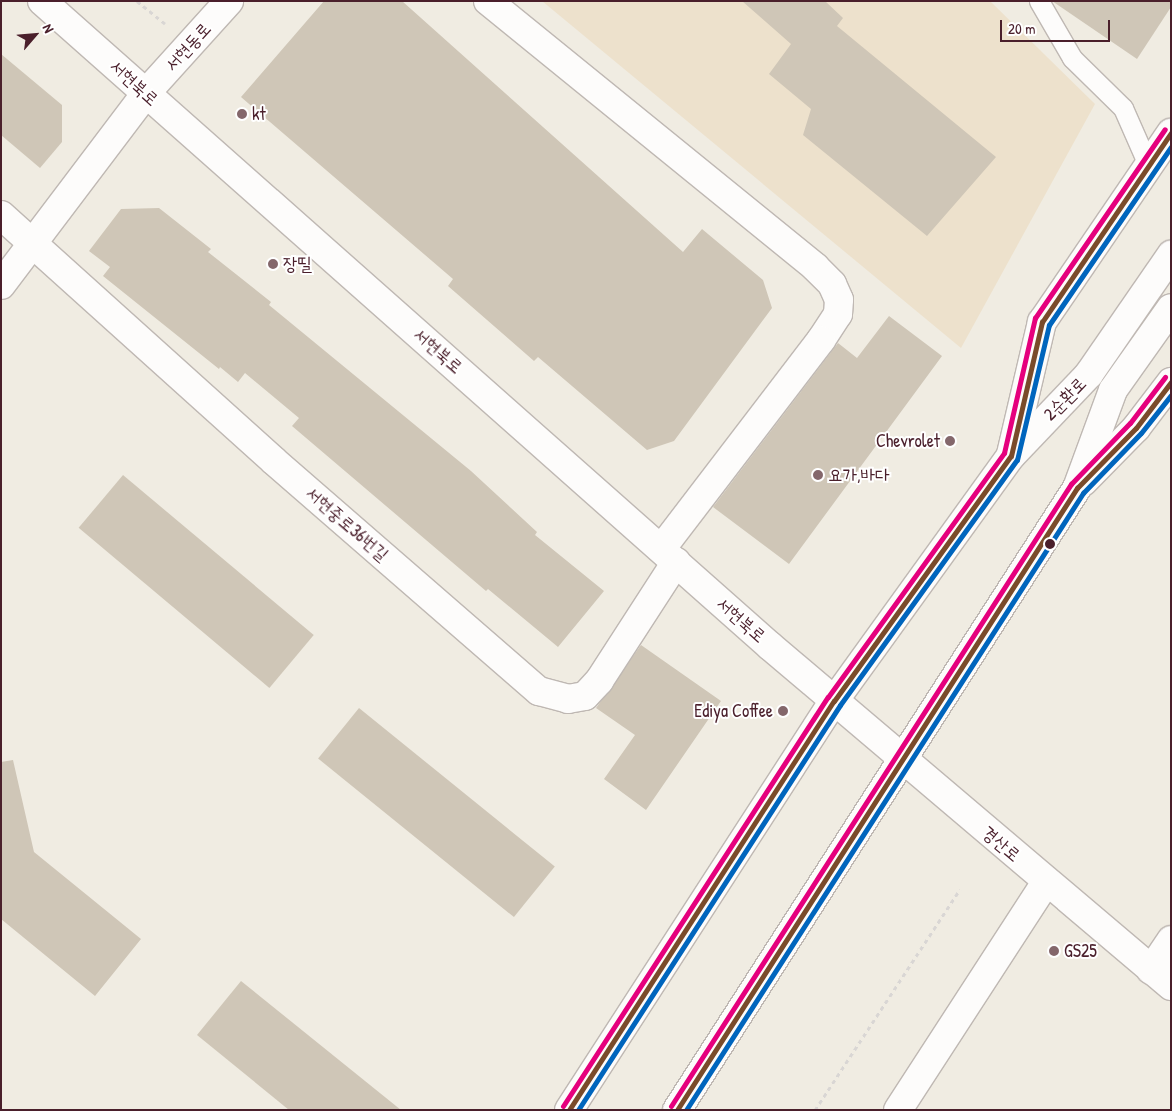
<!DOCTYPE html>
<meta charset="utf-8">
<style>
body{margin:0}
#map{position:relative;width:1172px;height:1111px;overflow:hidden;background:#f0ece2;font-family:"Patrick Hand","Poor Story",sans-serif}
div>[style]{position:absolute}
.built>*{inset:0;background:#ede1cc}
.building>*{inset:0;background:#cfc6b7;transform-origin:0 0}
.path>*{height:3px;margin-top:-1.5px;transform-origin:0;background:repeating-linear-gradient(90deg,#d9d6d4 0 4px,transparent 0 8px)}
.roads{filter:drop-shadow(1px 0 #bfb8b3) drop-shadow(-1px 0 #bfb8b3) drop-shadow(0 1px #bfb8b3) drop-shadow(0 -1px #bfb8b3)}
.lane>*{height:19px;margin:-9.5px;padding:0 9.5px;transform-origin:9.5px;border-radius:9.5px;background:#fdfcfb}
.street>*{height:28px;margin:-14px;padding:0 14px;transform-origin:14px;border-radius:14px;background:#fdfcfb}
.secondary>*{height:28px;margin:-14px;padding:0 14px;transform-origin:14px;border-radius:14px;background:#fdfcfb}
.bus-1>*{height:5px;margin:-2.5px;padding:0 2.5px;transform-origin:2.5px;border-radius:2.5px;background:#7a4b2a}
.bus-2>*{height:5px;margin:-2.5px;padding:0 2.5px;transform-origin:2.5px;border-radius:2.5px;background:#0065bd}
.bus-3>*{height:5px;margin:-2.5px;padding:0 2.5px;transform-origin:2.5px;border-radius:2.5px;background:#e5007d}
.dots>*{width:14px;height:14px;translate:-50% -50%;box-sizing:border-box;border:2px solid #fff;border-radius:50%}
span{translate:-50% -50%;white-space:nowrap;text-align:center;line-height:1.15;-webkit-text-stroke:4px #fff;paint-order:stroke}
.street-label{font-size:18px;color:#4a1f2b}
.poi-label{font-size:18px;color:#4a1f2b}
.left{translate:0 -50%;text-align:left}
.right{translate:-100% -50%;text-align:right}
.frame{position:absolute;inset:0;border:2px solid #4a1f2b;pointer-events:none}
.north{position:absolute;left:10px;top:10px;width:50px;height:50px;-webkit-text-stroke:4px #fff;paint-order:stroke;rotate:63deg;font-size:14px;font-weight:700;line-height:20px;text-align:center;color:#4a1f2b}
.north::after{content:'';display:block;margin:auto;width:18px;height:22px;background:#4a1f2b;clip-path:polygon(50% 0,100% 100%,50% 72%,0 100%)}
.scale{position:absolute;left:1000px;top:20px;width:110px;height:22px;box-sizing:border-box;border:2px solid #4a1f2b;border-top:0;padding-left:6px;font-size:15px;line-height:18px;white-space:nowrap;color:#4a1f2b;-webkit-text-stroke:4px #fff;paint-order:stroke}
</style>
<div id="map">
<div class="built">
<div style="clip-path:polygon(542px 1px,990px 1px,1095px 104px,961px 348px)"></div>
</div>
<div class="building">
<div style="clip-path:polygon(324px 1px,402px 1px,683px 252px,702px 229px,763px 280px,772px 308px,674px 441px,647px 450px,538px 357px,534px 361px,448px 286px,453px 279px,241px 97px)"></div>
<div style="clip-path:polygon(742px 1px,825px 1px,843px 18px,837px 26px,996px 157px,927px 236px,803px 135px,811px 109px,769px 74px,791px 44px)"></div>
<div style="clip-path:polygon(1052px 1px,1171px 1px,1171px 7px,1137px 59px)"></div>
<div style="clip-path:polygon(1px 54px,62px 105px,62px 142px,40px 168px,1px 135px)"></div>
<div style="clip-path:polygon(159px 208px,211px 249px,208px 252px,271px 302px,269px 305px,471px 471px,537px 532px,535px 535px,604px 591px,558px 647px,488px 589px,486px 591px,292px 426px,299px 418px,245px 373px,238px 382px,220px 367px,219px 369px,103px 276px,110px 267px,89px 251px,121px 209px)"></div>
<div style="clip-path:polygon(889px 316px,942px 356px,789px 564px,713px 507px,838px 343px,857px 358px)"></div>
<div style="left:123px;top:475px;width:249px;height:69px;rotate:40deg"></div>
<div style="clip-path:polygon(641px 645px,721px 701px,646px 810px,604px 779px,635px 735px,596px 708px)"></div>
<div style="left:359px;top:708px;width:252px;height:65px;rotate:39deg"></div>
<div style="clip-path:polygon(13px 760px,34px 852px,141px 939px,95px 996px,1px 919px,1px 762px)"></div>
<div style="clip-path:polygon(241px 981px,401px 1110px,289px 1110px,197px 1035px)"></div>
</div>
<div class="path">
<div style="left:137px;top:1px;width:36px;rotate:39deg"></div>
<div style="left:815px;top:1110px;width:264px;rotate:-56.7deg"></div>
</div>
<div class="roads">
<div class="lane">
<div style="left:1039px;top:1px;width:66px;rotate:59.9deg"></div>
<div style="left:1072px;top:58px;width:71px;rotate:44.4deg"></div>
<div style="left:1123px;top:108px;width:64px;rotate:66.2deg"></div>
</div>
<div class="street">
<div style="left:488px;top:1px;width:422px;rotate:39.1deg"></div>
<div style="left:815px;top:267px;width:24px;rotate:45deg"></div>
<div style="left:832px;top:284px;width:17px;rotate:66deg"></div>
<div style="left:839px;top:300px;width:14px;rotate:94deg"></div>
<div style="left:838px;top:314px;width:31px;rotate:123deg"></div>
<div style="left:821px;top:340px;width:263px;rotate:127.4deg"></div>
<div style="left:1px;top:215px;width:367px;rotate:42deg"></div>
<div style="left:274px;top:461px;width:351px;rotate:41deg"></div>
<div style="left:539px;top:691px;width:30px;rotate:15deg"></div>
<div style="left:568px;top:699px;width:17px;rotate:-10deg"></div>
<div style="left:585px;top:696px;width:21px;rotate:-47deg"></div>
<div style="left:599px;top:681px;width:142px;rotate:-57.1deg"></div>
<div style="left:1px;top:285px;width:241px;rotate:-52.9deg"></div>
<div style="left:146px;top:93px;width:124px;rotate:-47.9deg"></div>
<div style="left:1151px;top:970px;width:36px;rotate:-56deg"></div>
<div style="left:898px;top:1110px;width:272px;rotate:-57deg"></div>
</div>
<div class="secondary">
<div style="left:42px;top:1px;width:973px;rotate:41.54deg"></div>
<div style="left:770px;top:646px;width:526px;rotate:40.29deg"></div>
<div style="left:1011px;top:454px;width:136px;rotate:-76.8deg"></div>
<div style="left:1042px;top:322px;width:229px;rotate:-55.7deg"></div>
<div style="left:1083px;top:482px;width:76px;rotate:-45.5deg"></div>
<div style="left:1136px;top:428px;width:58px;rotate:-52.7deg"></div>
<div style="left:569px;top:1110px;width:487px;rotate:-57.1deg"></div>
<div style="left:834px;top:701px;width:302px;rotate:-54.2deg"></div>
<div style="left:1011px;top:456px;width:113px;rotate:-46.4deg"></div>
<div style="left:1089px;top:374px;width:145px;rotate:-55.4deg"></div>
<div style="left:677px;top:1110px;width:740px;rotate:-57.26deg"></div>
<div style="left:1077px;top:488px;width:104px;rotate:-69.8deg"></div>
<div style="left:1113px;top:390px;width:100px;rotate:-54.7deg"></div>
</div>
</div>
<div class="bus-1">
<div style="left:569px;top:1110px;width:487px;rotate:-57.1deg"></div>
<div style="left:834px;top:701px;width:302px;rotate:-54.2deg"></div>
<div style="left:1011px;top:456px;width:138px;rotate:-77deg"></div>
<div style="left:1042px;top:322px;width:229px;rotate:-55.7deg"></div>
<div style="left:677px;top:1110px;width:740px;rotate:-57.26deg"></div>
<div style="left:1077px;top:488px;width:84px;rotate:-45.5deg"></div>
<div style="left:1136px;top:428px;width:58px;rotate:-52.7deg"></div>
</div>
<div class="bus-2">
<div style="left:578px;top:1110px;width:482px;rotate:-57.1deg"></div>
<div style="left:840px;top:705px;width:302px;rotate:-54.2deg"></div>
<div style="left:1017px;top:460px;width:139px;rotate:-76.7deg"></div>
<div style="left:1049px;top:325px;width:216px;rotate:-55.6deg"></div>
<div style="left:686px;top:1110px;width:734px;rotate:-57.24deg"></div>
<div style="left:1083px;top:493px;width:83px;rotate:-46deg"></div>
<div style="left:1141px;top:433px;width:48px;rotate:-51.7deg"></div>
</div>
<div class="bus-3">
<div style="left:563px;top:1106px;width:487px;rotate:-57.1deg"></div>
<div style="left:828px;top:697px;width:301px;rotate:-54.2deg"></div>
<div style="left:1004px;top:453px;width:139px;rotate:-77.1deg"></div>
<div style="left:1035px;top:318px;width:229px;rotate:-55.5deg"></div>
<div style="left:671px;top:1106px;width:740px;rotate:-57.26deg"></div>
<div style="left:1071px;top:484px;width:85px;rotate:-46deg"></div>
<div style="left:1130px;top:423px;width:58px;rotate:-52.7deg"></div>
</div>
<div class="dots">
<div style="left:242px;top:114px;background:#84676b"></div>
<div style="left:273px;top:264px;background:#84676b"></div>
<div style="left:950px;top:441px;background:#84676b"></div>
<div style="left:818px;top:475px;background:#84676b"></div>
<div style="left:1050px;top:544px;background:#4a1f2b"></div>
<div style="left:783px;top:711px;background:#84676b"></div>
<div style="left:1054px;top:951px;background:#84676b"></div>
</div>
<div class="street-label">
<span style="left:188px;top:47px;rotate:-48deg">서현동로</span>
<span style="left:134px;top:83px;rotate:42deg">서현북로</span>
<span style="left:438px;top:351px;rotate:41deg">서현북로</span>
<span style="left:1065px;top:399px;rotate:-46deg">2순환로</span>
<span style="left:347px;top:524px;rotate:41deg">서현중로36번길</span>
<span style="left:741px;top:620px;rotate:41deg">서현북로</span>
<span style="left:1001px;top:844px;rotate:40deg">경산로</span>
</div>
<div class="poi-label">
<span class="left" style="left:252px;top:114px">kt</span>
<span class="left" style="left:283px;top:264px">장띨</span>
<span class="right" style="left:940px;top:441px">Chevrolet</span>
<span class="left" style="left:828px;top:475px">요가,바다</span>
<span class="right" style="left:773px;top:711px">Ediya Coffee</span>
<span class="left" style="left:1064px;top:951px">GS25</span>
</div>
<div class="frame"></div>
<div class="north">N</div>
<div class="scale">20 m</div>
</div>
